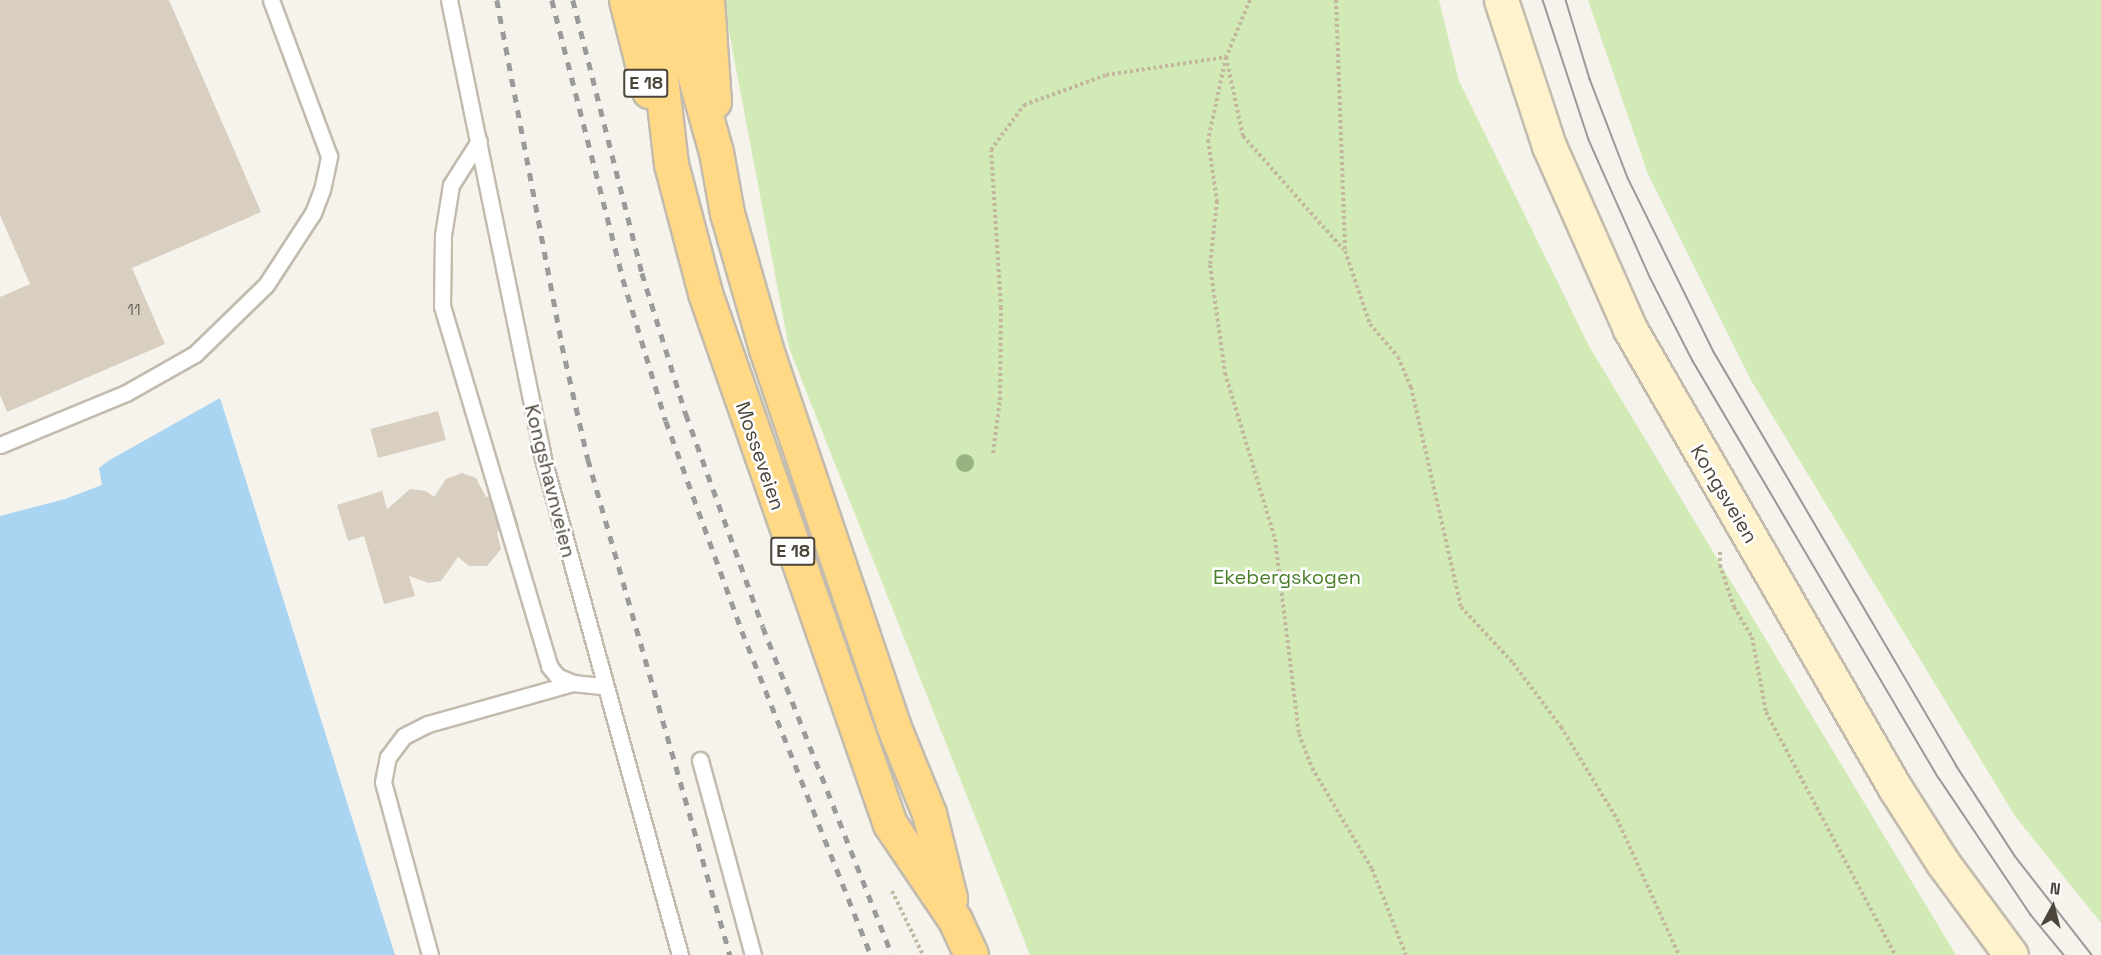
<!DOCTYPE html>
<style>
body{margin:0}
#map{position:relative;width:2101px;height:955px;overflow:hidden;background:#f6f3ec;font-family:"Space Grotesk",sans-serif}
div>[style]{position:absolute}
.green>*{inset:0;background:#d2eab5}
.water>*{inset:0;background:#a9d4f2}
.building>*{inset:0;background:#d8cfc1;transform-origin:0 0}
.path>*{height:4px;margin-top:-2px;transform-origin:0;background:repeating-linear-gradient(90deg,#c4b79f 0 3px,transparent 0 6px)}
.roads{filter:drop-shadow(2px 0 #c2bbae) drop-shadow(-2px 0 #c2bbae) drop-shadow(0 2px #c2bbae) drop-shadow(0 -2px #c2bbae)}
.service>*{height:15px;margin:-7.5px;padding:0 7.5px;transform-origin:7.5px;border-radius:7.5px;background:#fff}
.secondary>*{height:33px;margin:-16.5px;padding:0 16.5px;transform-origin:16.5px;border-radius:16.5px;background:#fff3cd}
.trunk>*{height:33px;margin:-16.5px;padding:0 16.5px;transform-origin:16.5px;border-radius:16.5px;background:#ffd985}
.tram>*{height:1.5px;margin:-0.75px;padding:0 0.75px;transform-origin:0.75px;border-radius:0.75px;background:#9a9a9a}
.rail>*{height:4.5px;margin-top:-2.25px;transform-origin:0;background:repeating-linear-gradient(90deg,#9a9a9a 0 8px,transparent 0 16px)}
.trees>*{width:18px;height:18px;margin:-9px;border-radius:50%;background:#97b381}
span{translate:-50% -50%;white-space:nowrap;text-align:center;line-height:1.15;-webkit-text-stroke:5px #fff;paint-order:stroke}
.number-label{font-size:16px;color:#6e675b}
.number-label span{-webkit-text-stroke-width:0}
.shield-label span{padding:2px 4px;background:#fff;border:2px solid;border-radius:4px;-webkit-text-stroke-width:0}
.shield-label{font-size:18px;color:#4b4439;font-weight:700}
.street-label{font-size:20px;color:#4b4439}
.park-label{font-size:20px;color:#4a7f2a}
.north{position:absolute;left:2023px;top:877px;width:60px;height:60px;-webkit-text-stroke:4px #fff;paint-order:stroke;rotate:7deg;font-size:16px;font-weight:700;line-height:24px;text-align:center;color:#4b4439}
.north::after{content:'';display:block;margin:auto;width:21px;height:27px;background:#4b4439;clip-path:polygon(50% 0,100% 100%,50% 72%,0 100%)}
</style>
<div id="map">
<div class="green">
<div style="clip-path:polygon(723px 0,1439px 0,1459px 81px,1589px 346px,1956px 955px,1030px 955px,789px 348px)"></div>
<div style="clip-path:polygon(1588px 0,2101px 0,2101px 923px,2015px 816px,1752px 382px,1648px 174px)"></div>
</div>
<div class="water">
<div style="clip-path:polygon(220px 398px,395px 955px,0 955px,0 516px,65px 499px,102px 485px,99px 468px,108px 461px)"></div>
</div>
<div class="building">
<div style="clip-path:polygon(0 0,169px 0,261px 212px,132px 268px,165px 344px,7px 412px,0 395px,0 297px,30px 284px,0 215px)"></div>
<div style="left:438px;top:411px;width:30px;height:70px;rotate:75deg"></div>
<div style="clip-path:polygon(462px 473px,476px 478px,486px 497px,508px 490px,519px 526px,497px 532px,501px 549px,487px 566px,469px 566px,458px 557px,441px 581px,429px 583px,409px 576px,415px 596px,384px 604px,364px 536px,348px 541px,337px 505px,382px 491px,387px 509px,410px 489px,426px 491px,434px 497px,446px 479px)"></div>
</div>
<div class="path">
<div style="left:1250px;top:0;width:62px;rotate:112.8deg"></div>
<div style="left:1226px;top:57px;width:85px;rotate:102.2deg"></div>
<div style="left:1208px;top:140px;width:62px;rotate:81.6deg"></div>
<div style="left:1217px;top:201px;width:64px;rotate:96.2deg"></div>
<div style="left:1210px;top:265px;width:109px;rotate:82.1deg"></div>
<div style="left:1225px;top:373px;width:173px;rotate:73.2deg"></div>
<div style="left:1275px;top:539px;width:196px;rotate:83deg"></div>
<div style="left:1299px;top:734px;width:36px;rotate:69deg"></div>
<div style="left:1312px;top:768px;width:117px;rotate:59.3deg"></div>
<div style="left:1372px;top:869px;width:92px;rotate:68.4deg"></div>
<div style="left:1336px;top:0;width:251px;rotate:87.9deg"></div>
<div style="left:1345px;top:251px;width:77px;rotate:71.1deg"></div>
<div style="left:1370px;top:324px;width:43px;rotate:49.7deg"></div>
<div style="left:1398px;top:357px;width:33px;rotate:67deg"></div>
<div style="left:1411px;top:387px;width:226px;rotate:77.2deg"></div>
<div style="left:1461px;top:607px;width:76px;rotate:47.1deg"></div>
<div style="left:1513px;top:663px;width:80px;rotate:53.1deg"></div>
<div style="left:1561px;top:727px;width:108px;rotate:58.7deg"></div>
<div style="left:1617px;top:819px;width:149px;rotate:65.5deg"></div>
<div style="left:993px;top:453px;width:53px;rotate:-82.5deg"></div>
<div style="left:1000px;top:400px;width:92px;rotate:-89.4deg"></div>
<div style="left:1001px;top:308px;width:158px;rotate:-93.6deg"></div>
<div style="left:991px;top:150px;width:56px;rotate:-53.7deg"></div>
<div style="left:1024px;top:105px;width:87px;rotate:-20.1deg"></div>
<div style="left:1106px;top:75px;width:121px;rotate:-8.5deg"></div>
<div style="left:1226px;top:57px;width:81px;rotate:77.9deg"></div>
<div style="left:1243px;top:136px;width:152px;rotate:48.5deg"></div>
<div style="left:1720px;top:552px;width:13px;rotate:90deg"></div>
<div style="left:1720px;top:565px;width:44px;rotate:71.6deg"></div>
<div style="left:1734px;top:607px;width:35px;rotate:59deg"></div>
<div style="left:1752px;top:637px;width:76px;rotate:79.4deg"></div>
<div style="left:1766px;top:712px;width:275px;rotate:62deg"></div>
<div style="left:892px;top:891px;width:71px;rotate:64.2deg"></div>
</div>
<div class="roads">
<div class="service">
<div style="left:449px;top:0;width:464px;rotate:78.4deg"></div>
<div style="left:542px;top:455px;width:519px;rotate:74.57deg"></div>
<div style="left:479px;top:141px;width:52px;rotate:122.5deg"></div>
<div style="left:451px;top:185px;width:51px;rotate:99.1deg"></div>
<div style="left:443px;top:235px;width:71px;rotate:90.8deg"></div>
<div style="left:442px;top:306px;width:376px;rotate:73.4deg"></div>
<div style="left:549px;top:666px;width:13px;rotate:51deg"></div>
<div style="left:557px;top:676px;width:17px;rotate:24deg"></div>
<div style="left:573px;top:683px;width:31px;rotate:6deg"></div>
<div style="left:0;top:445px;width:136px;rotate:-22.4deg"></div>
<div style="left:126px;top:393px;width:79px;rotate:-29.5deg"></div>
<div style="left:195px;top:354px;width:99px;rotate:-44.2deg"></div>
<div style="left:266px;top:285px;width:86px;rotate:-56.9deg"></div>
<div style="left:313px;top:213px;width:25px;rotate:-69deg"></div>
<div style="left:322px;top:190px;width:35px;rotate:-78deg"></div>
<div style="left:329px;top:156px;width:166px;rotate:-110.4deg"></div>
<div style="left:700px;top:760px;width:202px;rotate:74.8deg"></div>
<div style="left:430px;top:955px;width:179px;rotate:-105.2deg"></div>
<div style="left:383px;top:782px;width:25px;rotate:-79deg"></div>
<div style="left:388px;top:757px;width:26px;rotate:-53deg"></div>
<div style="left:404px;top:736px;width:27px;rotate:-27deg"></div>
<div style="left:428px;top:724px;width:151px;rotate:-15.8deg"></div>
</div>
<div class="secondary">
<div style="left:1501px;top:0;width:154px;rotate:71.8deg"></div>
<div style="left:1549px;top:146px;width:200px;rotate:66.1deg"></div>
<div style="left:1630px;top:329px;width:530px;rotate:60deg"></div>
<div style="left:1895px;top:788px;width:89px;rotate:57.4deg"></div>
<div style="left:1943px;top:863px;width:114px;rotate:53.5deg"></div>
</div>
<div class="trunk">
<div style="left:626px;top:0;width:94px;rotate:75.8deg"></div>
<div style="left:652px;top:0;width:165px;rotate:83.4deg"></div>
<div style="left:671px;top:164px;width:133px;rotate:75.2deg"></div>
<div style="left:705px;top:293px;width:562px;rotate:70.79deg"></div>
<div style="left:890px;top:824px;width:116px;rotate:55.9deg"></div>
<div style="left:955px;top:920px;width:38px;rotate:65deg"></div>
<div style="left:679px;top:0;width:50px;rotate:80.7deg"></div>
<div style="left:687px;top:49px;width:107px;rotate:74.3deg"></div>
<div style="left:716px;top:152px;width:62px;rotate:79.8deg"></div>
<div style="left:727px;top:213px;width:141px;rotate:74deg"></div>
<div style="left:766px;top:349px;width:397px;rotate:71.3deg"></div>
<div style="left:893px;top:725px;width:95px;rotate:67.8deg"></div>
<div style="left:929px;top:813px;width:88px;rotate:76.1deg"></div>
<div style="left:707px;top:0;width:102px;rotate:86.1deg"></div>
</div>
</div>
<div class="tram">
<div style="left:1543px;top:0;width:147px;rotate:71.8deg"></div>
<div style="left:1589px;top:140px;width:152px;rotate:66deg"></div>
<div style="left:1651px;top:279px;width:92px;rotate:62.9deg"></div>
<div style="left:1693px;top:361px;width:484px;rotate:59.5deg"></div>
<div style="left:1939px;top:778px;width:165px;rotate:56.1deg"></div>
<div style="left:2031px;top:915px;width:52px;rotate:50.5deg"></div>
<div style="left:1566px;top:0;width:83px;rotate:73.1deg"></div>
<div style="left:1590px;top:79px;width:106px;rotate:69deg"></div>
<div style="left:1628px;top:178px;width:194px;rotate:63.7deg"></div>
<div style="left:1714px;top:352px;width:479px;rotate:59.6deg"></div>
<div style="left:1956px;top:765px;width:108px;rotate:57deg"></div>
<div style="left:2015px;top:856px;width:125px;rotate:52.1deg"></div>
</div>
<div class="rail">
<div style="left:497px;top:0;width:351px;rotate:79.3deg"></div>
<div style="left:562px;top:345px;width:117px;rotate:77.2deg"></div>
<div style="left:588px;top:459px;width:516px;rotate:74.02deg"></div>
<div style="left:552px;top:0;width:288px;rotate:75.7deg"></div>
<div style="left:623px;top:279px;width:148px;rotate:73.2deg"></div>
<div style="left:666px;top:421px;width:223px;rotate:70.1deg"></div>
<div style="left:742px;top:631px;width:349px;rotate:68.3deg"></div>
<div style="left:573px;top:0;width:282px;rotate:75.8deg"></div>
<div style="left:642px;top:273px;width:148px;rotate:72.7deg"></div>
<div style="left:686px;top:414px;width:226px;rotate:70.1deg"></div>
<div style="left:763px;top:627px;width:352px;rotate:68.5deg"></div>
</div>
<div class="trees">
<div style="left:965px;top:463px"></div>
</div>
<div class="number-label">
<span style="left:134px;top:310px">11</span>
</div>
<div class="shield-label">
<span style="left:646px;top:83px">E 18</span>
<span style="left:793px;top:551px">E 18</span>
</div>
<div class="street-label">
<span style="left:760px;top:456px;rotate:71deg">Mosseveien</span>
<span style="left:550px;top:481px;rotate:76deg">Kongshavnveien</span>
<span style="left:1724px;top:494px;rotate:59deg">Kongsveien</span>
</div>
<div class="park-label">
<span style="left:1287px;top:577px">Ekebergskogen</span>
</div>
<div class="north">N</div>
</div>
